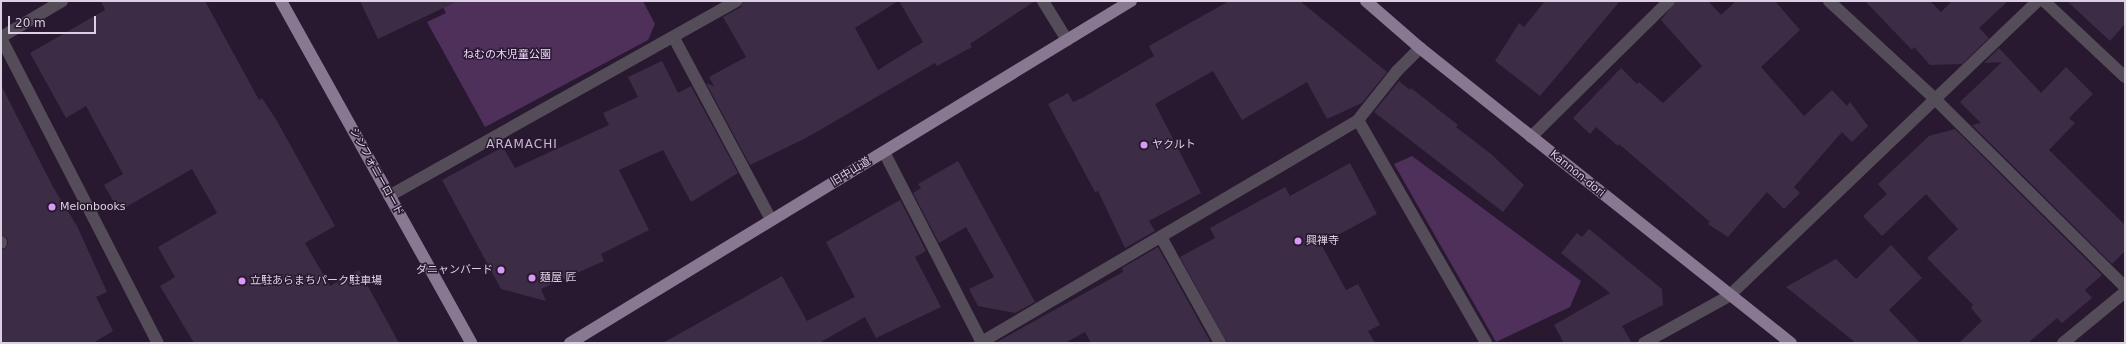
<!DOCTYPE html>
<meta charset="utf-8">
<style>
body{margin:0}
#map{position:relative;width:2126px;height:344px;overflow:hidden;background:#281830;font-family:"DejaVu Sans","Noto Sans JP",sans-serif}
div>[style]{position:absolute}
.green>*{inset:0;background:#4e305b}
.building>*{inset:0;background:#3d2c45}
.minor>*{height:12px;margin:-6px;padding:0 6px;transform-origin:6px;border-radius:6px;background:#544c58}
.major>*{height:12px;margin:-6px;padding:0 6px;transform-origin:6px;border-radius:6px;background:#897891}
.dots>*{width:11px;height:11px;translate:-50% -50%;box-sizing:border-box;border:2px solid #281830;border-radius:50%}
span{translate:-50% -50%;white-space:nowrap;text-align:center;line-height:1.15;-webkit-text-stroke:3px #281830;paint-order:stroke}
.park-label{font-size:11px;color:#f1d8fe}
.poi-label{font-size:11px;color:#dcd1e2}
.left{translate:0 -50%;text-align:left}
.right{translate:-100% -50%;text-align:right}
.street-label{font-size:11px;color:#dcd1e2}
.neighbourhood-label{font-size:12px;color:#cbb6d6;letter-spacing:1px}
.frame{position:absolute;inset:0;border:2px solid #dcd1e2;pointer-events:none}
.scale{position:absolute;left:8px;top:16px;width:88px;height:18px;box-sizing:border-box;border:2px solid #dcd1e2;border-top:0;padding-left:5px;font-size:12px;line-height:14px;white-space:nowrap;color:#dcd1e2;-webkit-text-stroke:3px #281830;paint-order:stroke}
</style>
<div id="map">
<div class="green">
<div style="clip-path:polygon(440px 1px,643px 1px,655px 24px,648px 40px,485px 127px,427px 22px,446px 13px)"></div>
<div style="clip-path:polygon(1412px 156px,1581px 281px,1570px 307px,1496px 342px,1394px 164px)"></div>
</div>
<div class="building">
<div style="clip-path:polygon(101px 1px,205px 1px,259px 100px,262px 98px,277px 121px,335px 226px,305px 243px,330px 286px,359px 270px,399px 343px,194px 343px,160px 286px,175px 277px,158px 247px,217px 213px,192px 169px,119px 211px,104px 185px,123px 174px,86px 106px,66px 118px,30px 53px,105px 10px)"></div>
<div style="clip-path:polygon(360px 1px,458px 1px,378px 39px)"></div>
<div style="clip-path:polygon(744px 1px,898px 1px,855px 28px,878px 70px,923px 42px,899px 1px,1035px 1px,970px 44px,972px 47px,937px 66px,935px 63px,806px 138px,750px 165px,706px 83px,714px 86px,709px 77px,746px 57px,723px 17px,741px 7px)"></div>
<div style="clip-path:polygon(1229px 1px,1300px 1px,1387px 72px,1362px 103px,1327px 119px,1307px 82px,1242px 120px,1213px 71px,1155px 104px,1201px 193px,1149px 221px,1155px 231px,1125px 248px,1098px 191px,1095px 192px,1048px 104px,1068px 93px,1073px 102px,1084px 97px,1154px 56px,1149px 46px)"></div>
<div style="clip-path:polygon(1545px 1px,1620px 1px,1540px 96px,1495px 61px,1519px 23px,1524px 27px)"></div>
<div style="clip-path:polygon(1676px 1px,1708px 1px,1721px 15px,1736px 1px,1775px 1px,1800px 30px,1761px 67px,1804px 116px,1832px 90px,1847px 106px,1850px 102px,1868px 126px,1852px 142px,1842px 132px,1794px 187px,1800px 193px,1784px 209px,1767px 192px,1728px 237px,1708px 224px,1710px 222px,1619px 144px,1618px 146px,1596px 127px,1590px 134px,1573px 118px,1621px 68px,1637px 84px,1639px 82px,1663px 103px,1702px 66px,1661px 20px)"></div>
<div style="clip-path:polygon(1865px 1px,1930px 1px,1941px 12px,1952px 1px,2008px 1px,1979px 28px,1989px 38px,1962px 64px,1930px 65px,1914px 47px,1912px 50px)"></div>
<div style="clip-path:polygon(2067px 1px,2125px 1px,2125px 24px,2110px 41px)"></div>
<div style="clip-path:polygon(1999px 48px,2041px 93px,2066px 67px,2093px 94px,2069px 118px,2075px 123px,2049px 150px,2125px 225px,2125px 251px,2112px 264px,1972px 125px,1981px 123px,1960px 102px,2002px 62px,1984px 63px)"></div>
<div style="clip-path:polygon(662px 61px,678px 93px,691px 86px,738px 173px,691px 202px,663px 150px,619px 170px,649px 230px,601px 254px,604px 261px,541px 289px,546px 301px,501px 289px,442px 180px,503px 147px,515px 168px,609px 125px,603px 113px,638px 97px,628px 77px)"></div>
<div style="clip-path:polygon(1399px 81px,1410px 90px,1411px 88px,1458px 125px,1456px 127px,1491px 154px,1524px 185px,1503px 212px,1374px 112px)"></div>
<div style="clip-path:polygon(1px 85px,53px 187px,77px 226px,107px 292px,96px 297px,113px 331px,93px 343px,1px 343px,1px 250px,5px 249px,8px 243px,7px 238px,1px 235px)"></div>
<div style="clip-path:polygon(1955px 129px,2102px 275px,2085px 290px,2092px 298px,2062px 323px,2057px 318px,2028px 343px,1959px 343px,1982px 321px,1971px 308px,1973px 305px,1927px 258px,1958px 229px,1926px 194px,1882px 236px,1863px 216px,1887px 194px,1878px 184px,1929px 136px)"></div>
<div style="clip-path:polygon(958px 161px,1035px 302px,1015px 313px,978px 306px,969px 289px,994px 277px,966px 227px,939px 243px,913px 193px,921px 188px,918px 184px)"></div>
<div style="clip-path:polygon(1350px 163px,1377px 214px,1321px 244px,1346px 290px,1358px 284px,1380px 325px,1368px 331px,1375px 343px,1227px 343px,1180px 257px,1215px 238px,1210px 228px,1285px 187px,1290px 196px)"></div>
<div style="clip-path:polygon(900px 200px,926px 251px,915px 257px,941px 307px,876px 338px,865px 317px,819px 343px,663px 343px,782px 276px,807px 321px,855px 297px,826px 242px)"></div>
<div style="clip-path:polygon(1589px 229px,1662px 289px,1663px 305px,1622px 326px,1632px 343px,1564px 343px,1554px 325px,1610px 293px,1561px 253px,1577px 233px,1582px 237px)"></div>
<div style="clip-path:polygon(1891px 245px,1922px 278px,1889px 310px,1920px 343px,1856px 343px,1786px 287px,1836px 259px,1856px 279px)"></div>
<div style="clip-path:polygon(1158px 247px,1211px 343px,1091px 343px,1085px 332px,1065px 343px,995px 343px,1123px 272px,1122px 268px)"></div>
</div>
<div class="minor">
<div style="left:1043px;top:1px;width:46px;rotate:58.4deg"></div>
<div style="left:1829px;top:1px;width:143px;rotate:42.7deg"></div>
<div style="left:1934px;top:98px;width:269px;rotate:44.7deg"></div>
<div style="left:2044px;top:1px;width:111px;rotate:43.2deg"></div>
<div style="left:1px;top:37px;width:71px;rotate:-30.5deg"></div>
<div style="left:1px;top:38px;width:343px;rotate:62.8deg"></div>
<div style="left:674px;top:38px;width:206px;rotate:61.9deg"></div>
<div style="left:1358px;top:120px;width:257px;rotate:60.1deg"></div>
<div style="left:1531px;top:137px;width:194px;rotate:-44.6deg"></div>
<div style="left:884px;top:152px;width:215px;rotate:62.8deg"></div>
<div style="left:389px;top:196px;width:399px;rotate:-29.3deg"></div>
<div style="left:1161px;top:237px;width:121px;rotate:60.9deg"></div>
<div style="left:1px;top:242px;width:1px;rotate:90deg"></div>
<div style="left:980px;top:343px;width:439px;rotate:-30.5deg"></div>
<div style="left:1358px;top:120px;width:63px;rotate:-51.5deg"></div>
<div style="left:1397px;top:71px;width:33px;rotate:-45deg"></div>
<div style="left:1644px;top:343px;width:97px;rotate:-28.9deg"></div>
<div style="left:1729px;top:296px;width:427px;rotate:-43.7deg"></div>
<div style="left:2063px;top:343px;width:80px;rotate:-39.4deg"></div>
</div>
<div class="major">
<div style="left:281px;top:1px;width:391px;rotate:60.9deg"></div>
<div style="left:1366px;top:1px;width:72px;rotate:41deg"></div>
<div style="left:1420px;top:48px;width:474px;rotate:38.5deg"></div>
<div style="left:570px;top:343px;width:657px;rotate:-31.37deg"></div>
</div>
<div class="dots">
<div style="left:1144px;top:145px;background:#d99af7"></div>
<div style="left:52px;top:207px;background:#d99af7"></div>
<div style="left:1298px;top:241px;background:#d99af7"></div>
<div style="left:501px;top:270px;background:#d99af7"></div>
<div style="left:532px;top:278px;background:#d99af7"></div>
<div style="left:242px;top:281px;background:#d99af7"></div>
</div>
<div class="park-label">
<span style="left:507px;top:55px">ねむの木児童公園</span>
</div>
<div class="poi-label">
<span class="left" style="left:1152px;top:145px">ヤクルト</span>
<span class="left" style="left:60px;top:207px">Melonbooks</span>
<span class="left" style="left:1306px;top:241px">興禅寺</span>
<span class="right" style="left:493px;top:270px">ダニャンバード</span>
<span class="left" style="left:540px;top:278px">麺屋 匠</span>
<span class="left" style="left:250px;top:281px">立駐あらまちパーク駐車場</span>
</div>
<div class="street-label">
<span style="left:376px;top:172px;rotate:61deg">シンフォニーロード</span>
<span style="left:851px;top:172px;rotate:-31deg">旧中山道</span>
<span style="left:1577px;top:174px;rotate:39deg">Kannon-dori</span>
</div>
<div class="neighbourhood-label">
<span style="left:522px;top:145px">ARAMACHI</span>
</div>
<div class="frame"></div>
<div class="scale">20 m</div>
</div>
